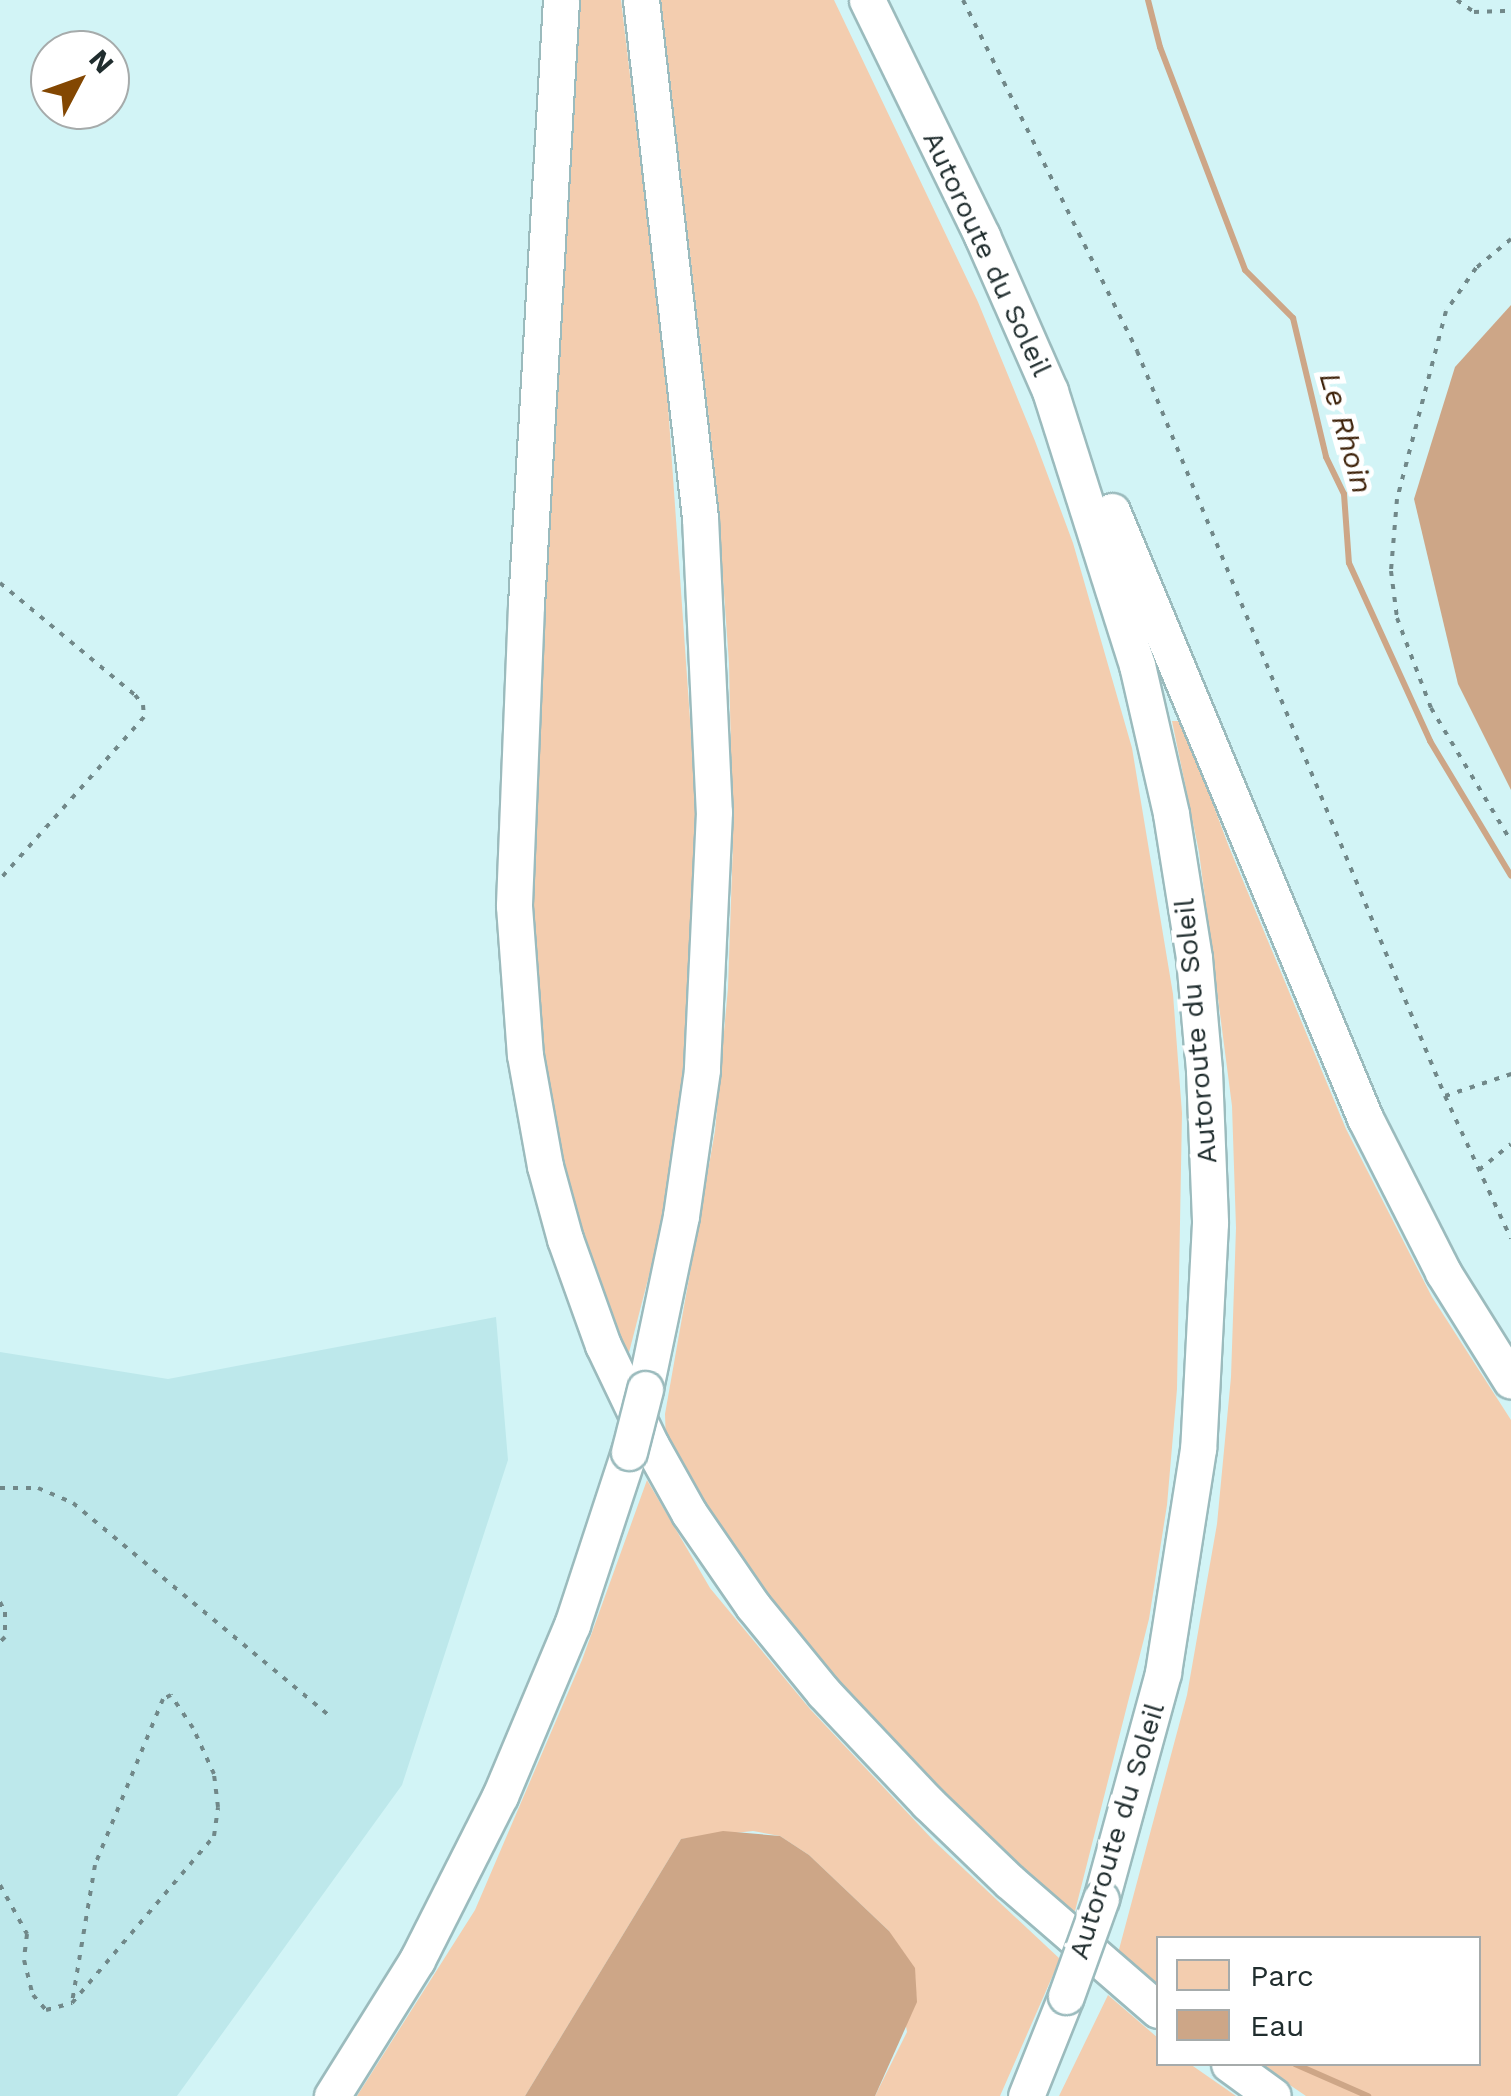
<!DOCTYPE html>
<style>
body{margin:0}
#map{position:relative;width:1511px;height:2096px;overflow:hidden;background:#d2f4f6;font-family:"Work Sans",sans-serif}
div>[style]{position:absolute}
.built>*{inset:0;background:#bde8eb}
.green>*{inset:0;background:#f3cdaf}
.water>*{inset:0;background:#cda687}
.stream>*{height:6px;margin:-3px;padding:0 3px;transform-origin:3px;border-radius:3px;background:#cda687}
.path>*{height:4px;margin-top:-2px;transform-origin:0;background:repeating-linear-gradient(90deg,#718889 0 5px,transparent 0 13px)}
.roads{filter:drop-shadow(2px 0 #9bbbbd) drop-shadow(-2px 0 #9bbbbd) drop-shadow(0 2px #9bbbbd) drop-shadow(0 -2px #9bbbbd)}
.motorway>*{height:35px;margin:-17.5px;padding:0 17.5px;transform-origin:17.5px;border-radius:17.5px;background:#fff}
.bridges{filter:drop-shadow(2px 0 #9bbbbd) drop-shadow(-2px 0 #9bbbbd) drop-shadow(0 2px #9bbbbd) drop-shadow(0 -2px #9bbbbd)}
.motorway-bridge>*{height:35px;margin:-17.5px;padding:0 17.5px;transform-origin:17.5px;border-radius:17.5px;background:#fff}
span{translate:-50% -50%;white-space:nowrap;text-align:center;line-height:1.15;-webkit-text-stroke:10px #fff;paint-order:stroke}
.street-label{font-size:28px;color:#202d2e}
.water-label{font-size:30px;color:#40240c;font-style:italic}
.legend{position:absolute;left:1156px;top:1936px;width:325px;height:130px;box-sizing:border-box;background:#fff;border:2px solid #a6abab;margin:0;padding:12px 18px;list-style:none;font-size:30px;color:#202d2e}
.legend li{display:flex;align-items:center;gap:20px;height:50px}
.legend b{width:50px;border:2px solid #a6abab}
.north{position:absolute;left:30px;top:30px;width:100px;height:100px;box-sizing:border-box;background:#fff;border:2px solid #a6abab;border-radius:50%;rotate:49deg;font-size:28px;font-weight:700;line-height:40px;text-align:center;color:#202d2e}
.north::after{content:'';display:block;margin:auto;width:35px;height:45px;background:#834702;clip-path:polygon(50% 0,100% 100%,50% 72%,0 100%)}
</style>
<div id="map">
<div class="built">
<div style="clip-path:polygon(496px 1317px,508px 1460px,402px 1785px,177px 2096px,0 2096px,0 1352px,168px 1379px)"></div>
</div>
<div class="green">
<div style="clip-path:polygon(573px 0,621px 0,666px 377px,696px 805px,687px 1032px,667px 1206px,626px 1364px,559px 1175px,533px 995px,528px 790px)"></div>
<div style="clip-path:polygon(661px 0,834px 0,978px 302px,1035px 441px,1073px 543px,1132px 748px,1173px 994px,1182px 1113px,1177px 1389px,1167px 1505px,1149px 1619px,1073px 1919px,857px 1712px,713px 1529px,666px 1445px,665px 1414px,715px 1131px,728px 988px,733px 842px,729px 663px,716px 481px)"></div>
<div style="clip-path:polygon(1172px 721px,1182px 721px,1229px 847px,1346px 1129px,1432px 1297px,1511px 1420px,1511px 2096px,1306px 2096px,1259px 2064px,1478px 2064px,1478px 1938px,1158px 1938px,1158px 1989px,1117px 1957px,1187px 1695px,1217px 1524px,1231px 1377px,1236px 1228px,1232px 1106px,1199px 852px)"></div>
<div style="clip-path:polygon(647px 1480px,710px 1588px,810px 1709px,934px 1841px,1060px 1959px,1000px 2096px,875px 2096px,907px 2032px,889px 1931px,809px 1855px,780px 1836px,753px 1831px,681px 1839px,525px 2096px,357px 2096px,475px 1910px,582px 1660px)"></div>
<div style="clip-path:polygon(1108px 1995px,1158px 2038px,1158px 2064px,1190px 2064px,1236px 2096px,1059px 2096px)"></div>
</div>
<div class="water">
<div style="clip-path:polygon(1511px 305px,1511px 790px,1458px 684px,1414px 499px,1455px 367px)"></div>
<div style="clip-path:polygon(723px 1831px,780px 1836px,809px 1855px,889px 1931px,915px 1968px,917px 2002px,875px 2096px,525px 2096px,681px 1839px)"></div>
</div>
<div class="stream">
<div style="left:1148px;top:0;width:49px;rotate:75.7deg"></div>
<div style="left:1160px;top:47px;width:239px;rotate:69.1deg"></div>
<div style="left:1245px;top:270px;width:68px;rotate:45deg"></div>
<div style="left:1293px;top:318px;width:143px;rotate:76.6deg"></div>
<div style="left:1326px;top:457px;width:41px;rotate:64.1deg"></div>
<div style="left:1344px;top:494px;width:69px;rotate:85.9deg"></div>
<div style="left:1349px;top:563px;width:196px;rotate:65.5deg"></div>
<div style="left:1430px;top:741px;width:157px;rotate:59deg"></div>
<div style="left:1295px;top:2064px;width:80px;rotate:23.7deg"></div>
</div>
<div class="path">
<div style="left:963px;top:0;width:392px;rotate:63.6deg"></div>
<div style="left:1137px;top:351px;width:806px;rotate:67.54deg"></div>
<div style="left:1445px;top:1096px;width:157px;rotate:65.2deg"></div>
<div style="left:1457px;top:0;width:21px;rotate:35deg"></div>
<div style="left:1474px;top:12px;width:37px;rotate:-2deg"></div>
<div style="left:1511px;top:239px;width:45px;rotate:140.4deg"></div>
<div style="left:1476px;top:268px;width:52px;rotate:124.9deg"></div>
<div style="left:1446px;top:311px;width:194px;rotate:104.6deg"></div>
<div style="left:1397px;top:499px;width:72px;rotate:94.8deg"></div>
<div style="left:1391px;top:571px;width:47px;rotate:82.7deg"></div>
<div style="left:1397px;top:618px;width:96px;rotate:69.3deg"></div>
<div style="left:1431px;top:708px;width:155px;rotate:59deg"></div>
<div style="left:0;top:583px;width:175px;rotate:39.7deg"></div>
<div style="left:135px;top:695px;width:13px;rotate:51deg"></div>
<div style="left:143px;top:705px;width:12px;rotate:85deg"></div>
<div style="left:144px;top:717px;width:217px;rotate:131.6deg"></div>
<div style="left:1445px;top:1096px;width:70px;rotate:-18.4deg"></div>
<div style="left:1479px;top:1170px;width:41px;rotate:-39.1deg"></div>
<div style="left:0;top:1488px;width:38px"></div>
<div style="left:38px;top:1488px;width:38px;rotate:23deg"></div>
<div style="left:73px;top:1503px;width:332px;rotate:39.7deg"></div>
<div style="left:0;top:1602px;width:11px;rotate:63deg"></div>
<div style="left:5px;top:1612px;width:25px;rotate:90deg"></div>
<div style="left:5px;top:1637px;width:7px;rotate:135deg"></div>
<div style="left:0;top:1885px;width:56px;rotate:61.1deg"></div>
<div style="left:27px;top:1934px;width:26px;rotate:97deg"></div>
<div style="left:24px;top:1960px;width:36px;rotate:76deg"></div>
<div style="left:33px;top:1995px;width:20px;rotate:49deg"></div>
<div style="left:46px;top:2010px;width:27px;rotate:-15deg"></div>
<div style="left:72px;top:2003px;width:219px;rotate:-49.6deg"></div>
<div style="left:214px;top:1836px;width:29px;rotate:-82deg"></div>
<div style="left:218px;top:1807px;width:33px;rotate:-97deg"></div>
<div style="left:214px;top:1774px;width:51px;rotate:-114.5deg"></div>
<div style="left:193px;top:1728px;width:40px;rotate:-124deg"></div>
<div style="left:171px;top:1695px;width:9px;rotate:153deg"></div>
<div style="left:163px;top:1699px;width:179px;rotate:112.3deg"></div>
<div style="left:95px;top:1865px;width:140px;rotate:99.5deg"></div>
</div>
<div class="roads">
<div class="motorway">
<div style="left:561px;top:0;width:606px;rotate:93.31deg"></div>
<div style="left:526px;top:605px;width:301px;rotate:92.3deg"></div>
<div style="left:514px;top:906px;width:149px;rotate:85.8deg"></div>
<div style="left:525px;top:1055px;width:113px;rotate:79.8deg"></div>
<div style="left:545px;top:1166px;width:76px;rotate:74.7deg"></div>
<div style="left:565px;top:1239px;width:113px;rotate:70.3deg"></div>
<div style="left:603px;top:1345px;width:111px;rotate:64.4deg"></div>
<div style="left:651px;top:1445px;width:78px;rotate:60.8deg"></div>
<div style="left:689px;top:1513px;width:113px;rotate:55.5deg"></div>
<div style="left:753px;top:1606px;width:112px;rotate:50.8deg"></div>
<div style="left:824px;top:1693px;width:151px;rotate:46.6deg"></div>
<div style="left:928px;top:1803px;width:112px;rotate:43.9deg"></div>
<div style="left:1009px;top:1881px;width:197px;rotate:40.9deg"></div>
<div style="left:641px;top:0;width:521px;rotate:83.5deg"></div>
<div style="left:700px;top:518px;width:294px;rotate:87.3deg"></div>
<div style="left:714px;top:812px;width:258px;rotate:92.7deg"></div>
<div style="left:702px;top:1070px;width:148px;rotate:98.2deg"></div>
<div style="left:681px;top:1216px;width:177px;rotate:101.8deg"></div>
<div style="left:867px;top:0;width:263px;rotate:64deg"></div>
<div style="left:982px;top:236px;width:169px;rotate:66.3deg"></div>
<div style="left:1050px;top:391px;width:287px;rotate:72.4deg"></div>
<div style="left:1137px;top:665px;width:153px;rotate:77.1deg"></div>
<div style="left:1171px;top:814px;width:146px;rotate:80.9deg"></div>
<div style="left:1194px;top:958px;width:113px;rotate:84.9deg"></div>
<div style="left:1204px;top:1071px;width:152px;rotate:87.7deg"></div>
<div style="left:1210px;top:1223px;width:226px;rotate:93deg"></div>
<div style="left:1198px;top:1449px;width:227px;rotate:98.9deg"></div>
<div style="left:1163px;top:1673px;width:234px;rotate:105.3deg"></div>
<div style="left:1112px;top:511px;width:658px;rotate:67.37deg"></div>
<div style="left:1365px;top:1118px;width:173px;rotate:63.1deg"></div>
<div style="left:1443px;top:1272px;width:128px;rotate:58deg"></div>
<div style="left:1229px;top:2064px;width:54px;rotate:36deg"></div>
<div style="left:332px;top:2096px;width:160px;rotate:-58deg"></div>
<div style="left:417px;top:1960px;width:184px;rotate:-63.2deg"></div>
<div style="left:500px;top:1796px;width:186px;rotate:-67.2deg"></div>
<div style="left:572px;top:1625px;width:182px;rotate:-71.8deg"></div>
<div style="left:1026px;top:2096px;width:108px;rotate:-68.2deg"></div>
</div>
</div>
<div class="bridges">
<div class="motorway-bridge">
<div style="left:629px;top:1452px;width:65px;rotate:-75.7deg"></div>
<div style="left:1066px;top:1996px;width:103px;rotate:-70.2deg"></div>
</div>
</div>
<div class="street-label">
<span style="left:987px;top:254px;rotate:65deg">Autoroute du Soleil</span>
<span style="left:1196px;top:1031px;rotate:-95deg">Autoroute du Soleil</span>
<span style="left:1117px;top:1831px;rotate:-73deg">Autoroute du Soleil</span>
</div>
<div class="water-label">
<span style="left:1346px;top:433px;rotate:74deg">Le Rhoin</span>
</div>
<ul class="legend">
<li><b style="height:28px;background:#f3cdaf"></b>Parc</li>
<li><b style="height:28px;background:#cda687"></b>Eau</li>
</ul>
<div class="north">N</div>
</div>
